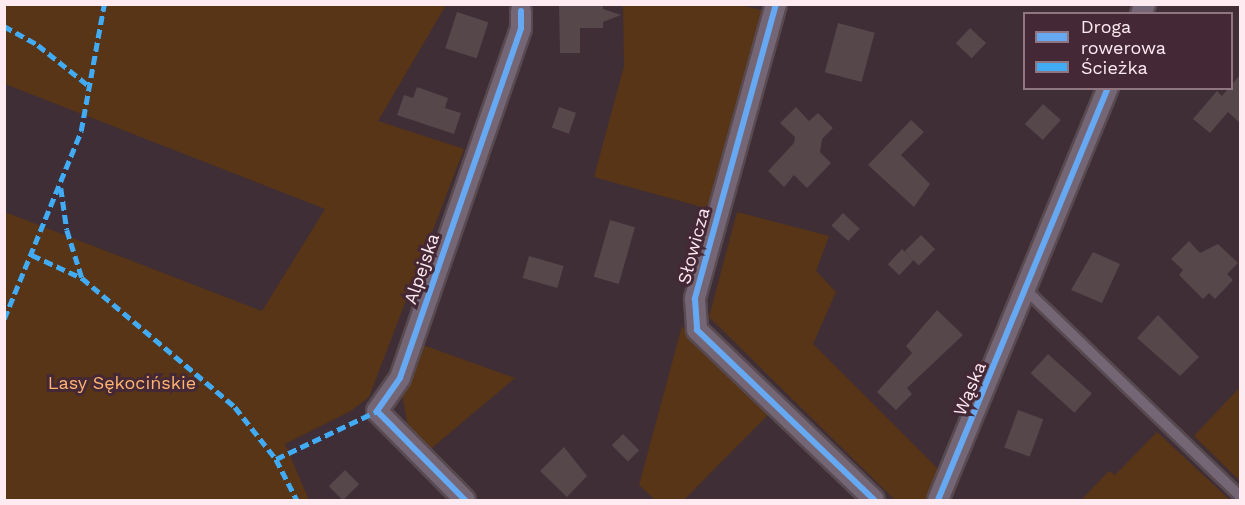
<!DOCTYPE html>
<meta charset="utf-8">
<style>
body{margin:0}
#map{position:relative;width:1245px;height:505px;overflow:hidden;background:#3f2e36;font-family:"Work Sans",sans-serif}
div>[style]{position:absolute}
.green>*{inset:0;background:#573516}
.building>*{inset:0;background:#56474b;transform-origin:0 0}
.roads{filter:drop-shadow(2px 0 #584a50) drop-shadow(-2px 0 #584a50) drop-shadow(0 2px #584a50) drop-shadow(0 -2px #584a50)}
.lane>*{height:10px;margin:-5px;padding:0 5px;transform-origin:5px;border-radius:5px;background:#746674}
.street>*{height:20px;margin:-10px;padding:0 10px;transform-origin:10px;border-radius:10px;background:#746674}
.quiet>*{height:4.5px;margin-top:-2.25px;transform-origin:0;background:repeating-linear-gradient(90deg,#42abf6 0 9px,transparent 0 13.5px)}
.cycleway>*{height:6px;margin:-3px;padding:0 3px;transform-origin:3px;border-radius:3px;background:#66a8f1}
span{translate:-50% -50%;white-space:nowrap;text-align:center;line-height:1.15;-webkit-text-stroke:6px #452835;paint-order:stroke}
.street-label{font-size:18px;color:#feeaf1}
.park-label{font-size:18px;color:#ffb470}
.frame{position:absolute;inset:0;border:6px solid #feeaf1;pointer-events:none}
.legend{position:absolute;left:1023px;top:12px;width:210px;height:78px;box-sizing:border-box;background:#452835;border:2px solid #8f7680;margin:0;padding:8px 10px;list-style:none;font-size:18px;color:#feeaf1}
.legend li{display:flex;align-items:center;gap:12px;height:30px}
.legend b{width:30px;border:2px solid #8f7680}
</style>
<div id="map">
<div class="green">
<div style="clip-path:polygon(5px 4px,446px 5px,378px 121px,464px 149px,369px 397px,351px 411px,285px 444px,309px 500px,5px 500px,5px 212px,262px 311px,325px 209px,5px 84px)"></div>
<div style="clip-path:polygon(623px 5px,740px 5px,765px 11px,712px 210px,594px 177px,624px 66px)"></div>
<div style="clip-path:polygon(737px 212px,829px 236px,816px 271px,836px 292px,813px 344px,943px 474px,932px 500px,895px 500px,709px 317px)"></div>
<div style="clip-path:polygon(682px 326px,769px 414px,684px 500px,655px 500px,639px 485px)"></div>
<div style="clip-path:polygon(423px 345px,515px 378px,426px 453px,407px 422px,402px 395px)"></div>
<div style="clip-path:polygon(1240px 387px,1240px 481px,1194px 436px)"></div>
<div style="clip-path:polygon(1157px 432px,1230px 500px,1081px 500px,1109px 471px,1115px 475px)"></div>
</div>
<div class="building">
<div style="clip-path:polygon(559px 4px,603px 4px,603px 9px,621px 15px,603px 22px,603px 28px,580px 28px,580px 53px,560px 53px)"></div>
<div style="left:457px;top:12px;width:33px;height:38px;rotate:18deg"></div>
<div style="left:838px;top:23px;width:38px;height:51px;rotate:15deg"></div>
<div style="left:970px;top:28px;width:22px;height:21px;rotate:43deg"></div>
<div style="clip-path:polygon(1240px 75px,1240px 123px,1228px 112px,1210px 133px,1193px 119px,1217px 91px,1222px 96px)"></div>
<div style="clip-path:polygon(417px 87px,448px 98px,445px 108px,461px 113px,454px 134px,397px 115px,404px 95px,413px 98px)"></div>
<div style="left:1043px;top:104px;width:24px;height:27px;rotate:42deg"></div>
<div style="left:559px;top:107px;width:18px;height:22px;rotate:19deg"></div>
<div style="clip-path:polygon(796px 107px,809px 121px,818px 113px,833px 128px,822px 139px,820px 152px,831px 163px,807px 188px,794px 175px,784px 187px,768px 171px,794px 143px,795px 137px,780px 123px)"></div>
<div style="clip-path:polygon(911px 120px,924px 132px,901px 155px,930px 184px,914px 207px,868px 165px)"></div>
<div style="left:843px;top:213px;width:23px;height:17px;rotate:43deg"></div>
<div style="left:610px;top:220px;width:26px;height:59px;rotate:16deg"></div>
<div style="left:921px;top:235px;width:20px;height:23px;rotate:45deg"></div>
<div style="clip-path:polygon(1189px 241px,1200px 253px,1218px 244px,1238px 263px,1227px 274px,1233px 280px,1215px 299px,1209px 293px,1203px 299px,1179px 275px,1183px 270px,1171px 259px)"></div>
<div style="left:902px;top:249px;width:16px;height:21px;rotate:43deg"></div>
<div style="clip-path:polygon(1093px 252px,1120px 264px,1102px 303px,1071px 290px)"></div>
<div style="left:529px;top:256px;width:36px;height:23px;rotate:16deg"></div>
<div style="clip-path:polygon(937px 310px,963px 335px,907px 388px,912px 394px,896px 410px,877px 392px,912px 353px,906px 346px)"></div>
<div style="clip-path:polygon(1158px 315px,1199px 357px,1180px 376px,1137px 338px)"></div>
<div style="left:1048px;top:354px;width:59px;height:26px;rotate:42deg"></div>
<div style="left:1018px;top:410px;width:27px;height:40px;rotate:20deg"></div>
<div style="left:623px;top:434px;width:23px;height:16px;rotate:45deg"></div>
<div style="clip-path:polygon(564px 447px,587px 476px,567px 497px,540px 471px)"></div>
<div style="left:345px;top:470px;width:20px;height:23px;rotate:45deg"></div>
</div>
<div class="roads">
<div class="lane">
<div style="left:1027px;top:291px;width:296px;rotate:43.9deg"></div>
</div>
<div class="street">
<div style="left:776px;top:4px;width:306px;rotate:105.4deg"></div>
<div style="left:695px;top:299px;width:31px;rotate:86deg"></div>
<div style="left:697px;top:330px;width:245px;rotate:43.8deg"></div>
<div style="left:1141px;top:14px;width:11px;rotate:-68deg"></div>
<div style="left:465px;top:500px;width:125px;rotate:-134.7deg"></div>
<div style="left:377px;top:411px;width:40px;rotate:-55.1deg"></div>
<div style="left:400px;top:378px;width:370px;rotate:-70.9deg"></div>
<div style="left:521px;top:28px;width:17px;rotate:-90deg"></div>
<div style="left:938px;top:500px;width:446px;rotate:-67.6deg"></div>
</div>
</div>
<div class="quiet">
<div style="left:4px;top:26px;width:39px;rotate:29deg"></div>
<div style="left:38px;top:45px;width:65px;rotate:38.8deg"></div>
<div style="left:61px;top:188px;width:42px;rotate:81.9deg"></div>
<div style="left:67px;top:230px;width:50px;rotate:72.6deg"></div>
<div style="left:32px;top:255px;width:55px;rotate:24.7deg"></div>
<div style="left:82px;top:278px;width:200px;rotate:40.1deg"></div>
<div style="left:235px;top:407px;width:66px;rotate:51.7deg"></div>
<div style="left:276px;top:459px;width:46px;rotate:62.9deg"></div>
<div style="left:4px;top:319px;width:203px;rotate:-67.7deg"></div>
<div style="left:81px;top:131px;width:129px;rotate:-79.7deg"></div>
<div style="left:276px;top:459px;width:112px;rotate:-25.4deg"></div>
</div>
<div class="cycleway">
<div style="left:776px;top:4px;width:306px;rotate:105.4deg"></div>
<div style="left:695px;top:299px;width:31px;rotate:86deg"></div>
<div style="left:697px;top:330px;width:245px;rotate:43.8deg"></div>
<div style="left:465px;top:500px;width:125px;rotate:-134.7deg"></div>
<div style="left:377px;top:411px;width:40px;rotate:-55.1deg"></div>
<div style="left:400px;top:378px;width:370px;rotate:-70.9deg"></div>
<div style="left:521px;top:28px;width:17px;rotate:-90deg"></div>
<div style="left:938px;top:500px;width:446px;rotate:-67.6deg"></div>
</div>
<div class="street-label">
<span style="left:694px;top:246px;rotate:-75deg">Słowicza</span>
<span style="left:422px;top:269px;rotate:-71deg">Alpejska</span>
<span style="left:970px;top:389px;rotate:-67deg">Wąska</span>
</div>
<div class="park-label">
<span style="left:122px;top:383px">Lasy Sękocińskie</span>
</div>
<div class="frame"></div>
<ul class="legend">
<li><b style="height:8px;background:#66a8f1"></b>Droga rowerowa</li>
<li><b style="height:8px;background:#42abf6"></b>Ścieżka</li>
</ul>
</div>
